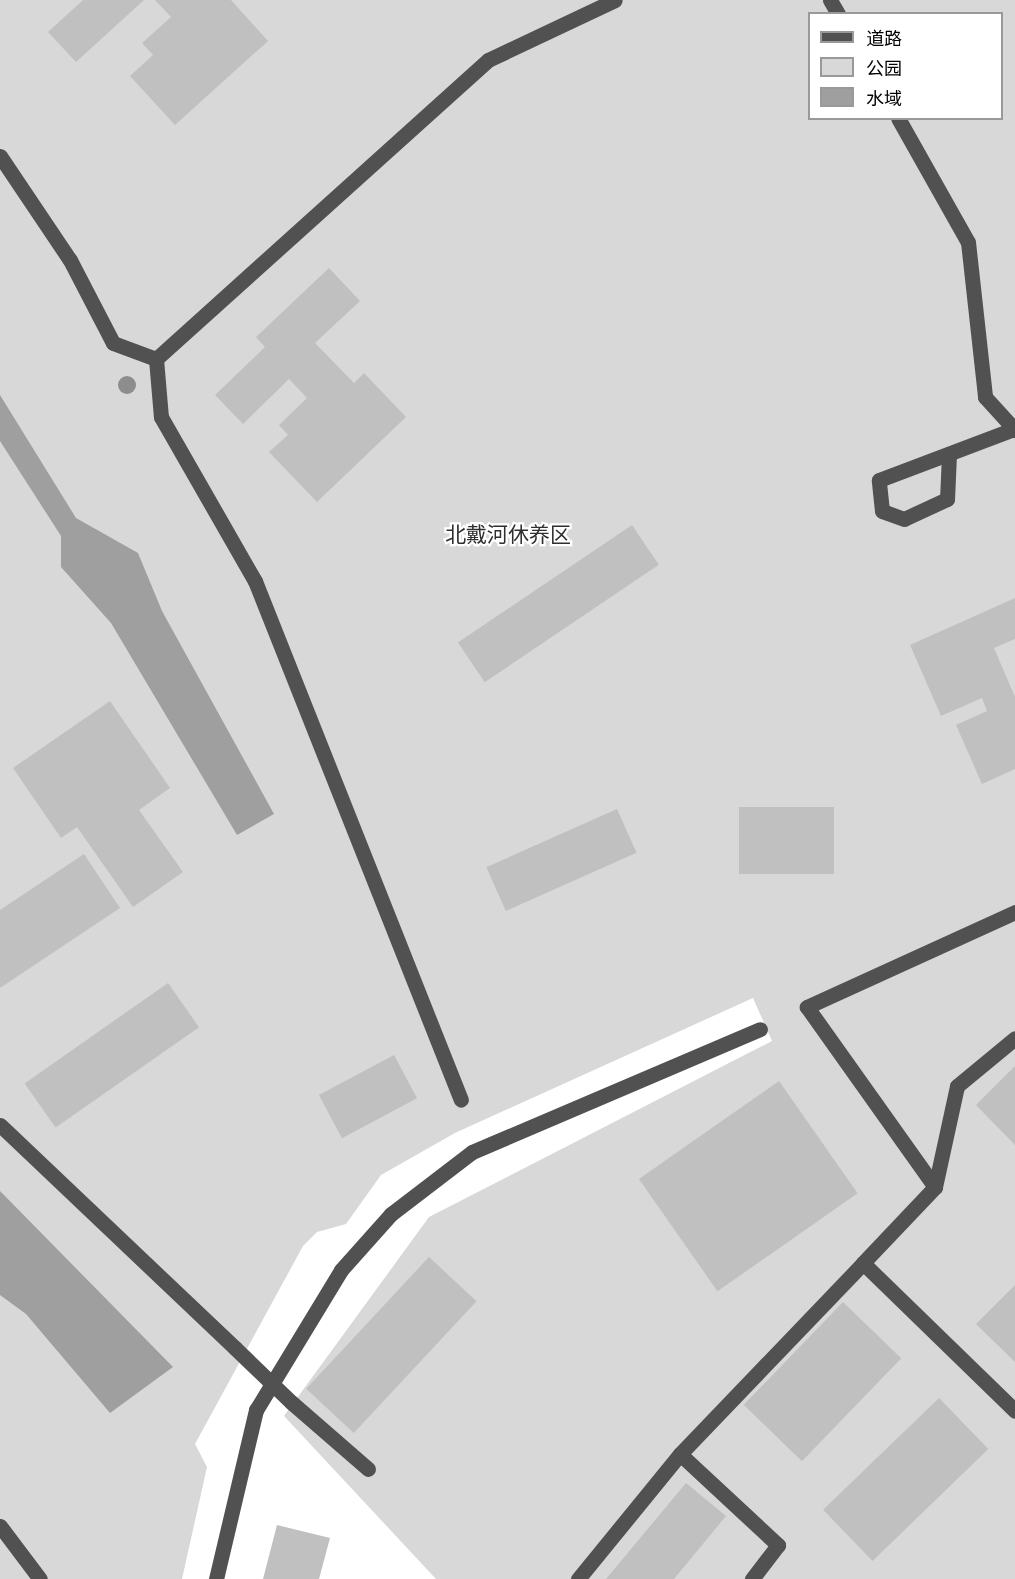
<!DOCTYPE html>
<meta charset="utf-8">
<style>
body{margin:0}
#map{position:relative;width:1015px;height:1579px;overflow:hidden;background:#fff;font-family:Commissioner,"Noto Sans SC",sans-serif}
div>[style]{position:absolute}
.green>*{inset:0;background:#d8d8d8}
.water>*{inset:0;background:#9f9f9f}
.building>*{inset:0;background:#c0c0c0;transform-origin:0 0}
.minor>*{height:15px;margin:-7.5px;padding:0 7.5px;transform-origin:7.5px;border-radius:7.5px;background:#515151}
.minor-bridge>*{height:15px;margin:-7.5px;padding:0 7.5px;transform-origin:7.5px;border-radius:7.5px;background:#515151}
.trees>*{width:18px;height:18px;margin:-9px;border-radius:50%;background:#8d8d8d}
span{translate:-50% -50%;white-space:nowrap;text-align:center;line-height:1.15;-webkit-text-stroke:4.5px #fff;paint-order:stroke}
.park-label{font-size:21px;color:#2f2f2f}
.legend{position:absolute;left:808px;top:12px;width:195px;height:108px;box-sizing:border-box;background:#fff;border:2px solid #999;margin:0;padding:8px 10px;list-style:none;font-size:18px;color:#000}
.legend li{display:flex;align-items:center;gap:12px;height:30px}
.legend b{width:30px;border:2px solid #999}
</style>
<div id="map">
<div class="green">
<div style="clip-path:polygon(evenodd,0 0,1015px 0,1015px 1579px,436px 1579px,284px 1416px,429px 1217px,772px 1041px,753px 998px,455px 1133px,381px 1175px,346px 1224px,317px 1232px,303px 1246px,195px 1444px,207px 1467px,182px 1579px,0 1579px,0 0,810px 14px,1002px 14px,1002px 118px,810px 118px,810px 14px)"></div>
</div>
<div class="water">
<div style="clip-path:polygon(0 395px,76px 518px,138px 553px,162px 611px,274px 814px,237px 835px,111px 623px,61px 567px,61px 536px,0 441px)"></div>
<div style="clip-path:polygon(0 1191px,173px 1367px,110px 1413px,26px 1314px,0 1295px)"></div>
</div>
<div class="building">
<div style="clip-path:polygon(83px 0,144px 0,76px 62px,48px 32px)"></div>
<div style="clip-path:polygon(155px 0,231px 0,268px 41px,175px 125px,130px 76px,153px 55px,142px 43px,171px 17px)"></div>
<div style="clip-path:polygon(329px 268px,360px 301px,315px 343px,354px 383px,364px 373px,406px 417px,317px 502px,269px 452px,288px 435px,279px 425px,307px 398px,289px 379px,243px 424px,215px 395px,265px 347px,256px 337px)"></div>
<div style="left:632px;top:525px;width:48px;height:210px;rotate:56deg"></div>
<div style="clip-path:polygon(1015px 598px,1015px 639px,994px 648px,1015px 697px,1015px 769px,982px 784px,956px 725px,987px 711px,982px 698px,941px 716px,910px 645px)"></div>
<div style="clip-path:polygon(110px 701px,170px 788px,139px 810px,183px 872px,133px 907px,77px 827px,61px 838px,13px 768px)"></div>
<div style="left:739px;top:807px;width:95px;height:67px"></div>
<div style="left:617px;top:809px;width:48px;height:143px;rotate:66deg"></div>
<div style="clip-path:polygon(84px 854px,120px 908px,0 988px,0 910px)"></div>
<div style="left:168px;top:983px;width:54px;height:175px;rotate:55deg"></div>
<div style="left:394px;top:1055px;width:49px;height:85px;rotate:62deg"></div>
<div style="clip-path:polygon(1015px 1066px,1015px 1145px,976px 1105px)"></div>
<div style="left:779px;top:1081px;width:137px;height:171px;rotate:55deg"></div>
<div style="left:429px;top:1257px;width:65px;height:180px;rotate:43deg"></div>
<div style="clip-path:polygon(1015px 1285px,1015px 1362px,976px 1324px)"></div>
<div style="left:843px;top:1302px;width:81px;height:143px;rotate:44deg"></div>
<div style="left:939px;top:1398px;width:71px;height:161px;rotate:46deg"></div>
<div style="clip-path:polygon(686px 1483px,726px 1516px,674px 1579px,606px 1579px)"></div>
<div style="clip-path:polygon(277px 1525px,330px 1538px,319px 1579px,263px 1579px)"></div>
</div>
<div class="minor">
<div style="left:830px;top:0;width:16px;rotate:60deg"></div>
<div style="left:898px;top:118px;width:142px;rotate:60.6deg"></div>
<div style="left:968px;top:242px;width:156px;rotate:83.7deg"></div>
<div style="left:985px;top:397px;width:45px;rotate:47.7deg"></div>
<div style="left:0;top:156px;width:125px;rotate:56.1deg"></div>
<div style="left:70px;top:260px;width:93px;rotate:62.6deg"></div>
<div style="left:113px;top:343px;width:46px;rotate:20.4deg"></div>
<div style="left:156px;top:359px;width:58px;rotate:85.1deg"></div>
<div style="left:161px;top:417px;width:189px;rotate:60.2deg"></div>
<div style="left:255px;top:581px;width:558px;rotate:68.35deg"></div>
<div style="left:156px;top:359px;width:447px;rotate:-42deg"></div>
<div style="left:488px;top:60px;width:140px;rotate:-25.3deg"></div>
<div style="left:949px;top:454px;width:45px;rotate:92.5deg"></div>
<div style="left:947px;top:499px;width:47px;rotate:155.1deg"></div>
<div style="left:904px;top:519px;width:23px;rotate:-160deg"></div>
<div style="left:882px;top:511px;width:31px;rotate:-96deg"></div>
<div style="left:879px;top:480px;width:144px;rotate:-20.7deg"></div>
<div style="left:1015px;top:912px;width:229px;rotate:155.5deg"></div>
<div style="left:807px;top:1007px;width:221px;rotate:54.6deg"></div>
<div style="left:935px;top:1187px;width:105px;rotate:133.5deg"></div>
<div style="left:863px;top:1263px;width:212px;rotate:44.2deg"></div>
<div style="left:0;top:1125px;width:324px;rotate:43.5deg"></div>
<div style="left:935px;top:1187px;width:103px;rotate:-77.7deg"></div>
<div style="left:957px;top:1086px;width:75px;rotate:-39.6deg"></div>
<div style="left:291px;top:1402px;width:102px;rotate:41deg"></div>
<div style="left:680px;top:1454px;width:134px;rotate:42.9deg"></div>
<div style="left:778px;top:1545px;width:43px;rotate:127.4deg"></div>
<div style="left:0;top:1526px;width:66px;rotate:53deg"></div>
<div style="left:216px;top:1579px;width:174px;rotate:-76.7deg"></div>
<div style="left:256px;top:1410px;width:164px;rotate:-58.7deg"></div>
<div style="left:341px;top:1270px;width:75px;rotate:-48.2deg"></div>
<div style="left:391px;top:1214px;width:102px;rotate:-37.4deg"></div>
<div style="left:472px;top:1152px;width:313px;rotate:-23.1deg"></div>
<div style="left:578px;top:1579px;width:161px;rotate:-50.8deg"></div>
<div style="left:680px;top:1454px;width:265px;rotate:-46.2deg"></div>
</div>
<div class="minor-bridge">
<div style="left:235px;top:1348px;width:78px;rotate:44deg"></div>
</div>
<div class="trees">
<div style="left:127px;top:385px"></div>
</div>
<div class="park-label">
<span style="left:508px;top:534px">北戴河休养区</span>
</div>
<ul class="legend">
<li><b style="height:8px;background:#515151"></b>道路</li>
<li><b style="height:16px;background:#d8d8d8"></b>公园</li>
<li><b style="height:16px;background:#9f9f9f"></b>水域</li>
</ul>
</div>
